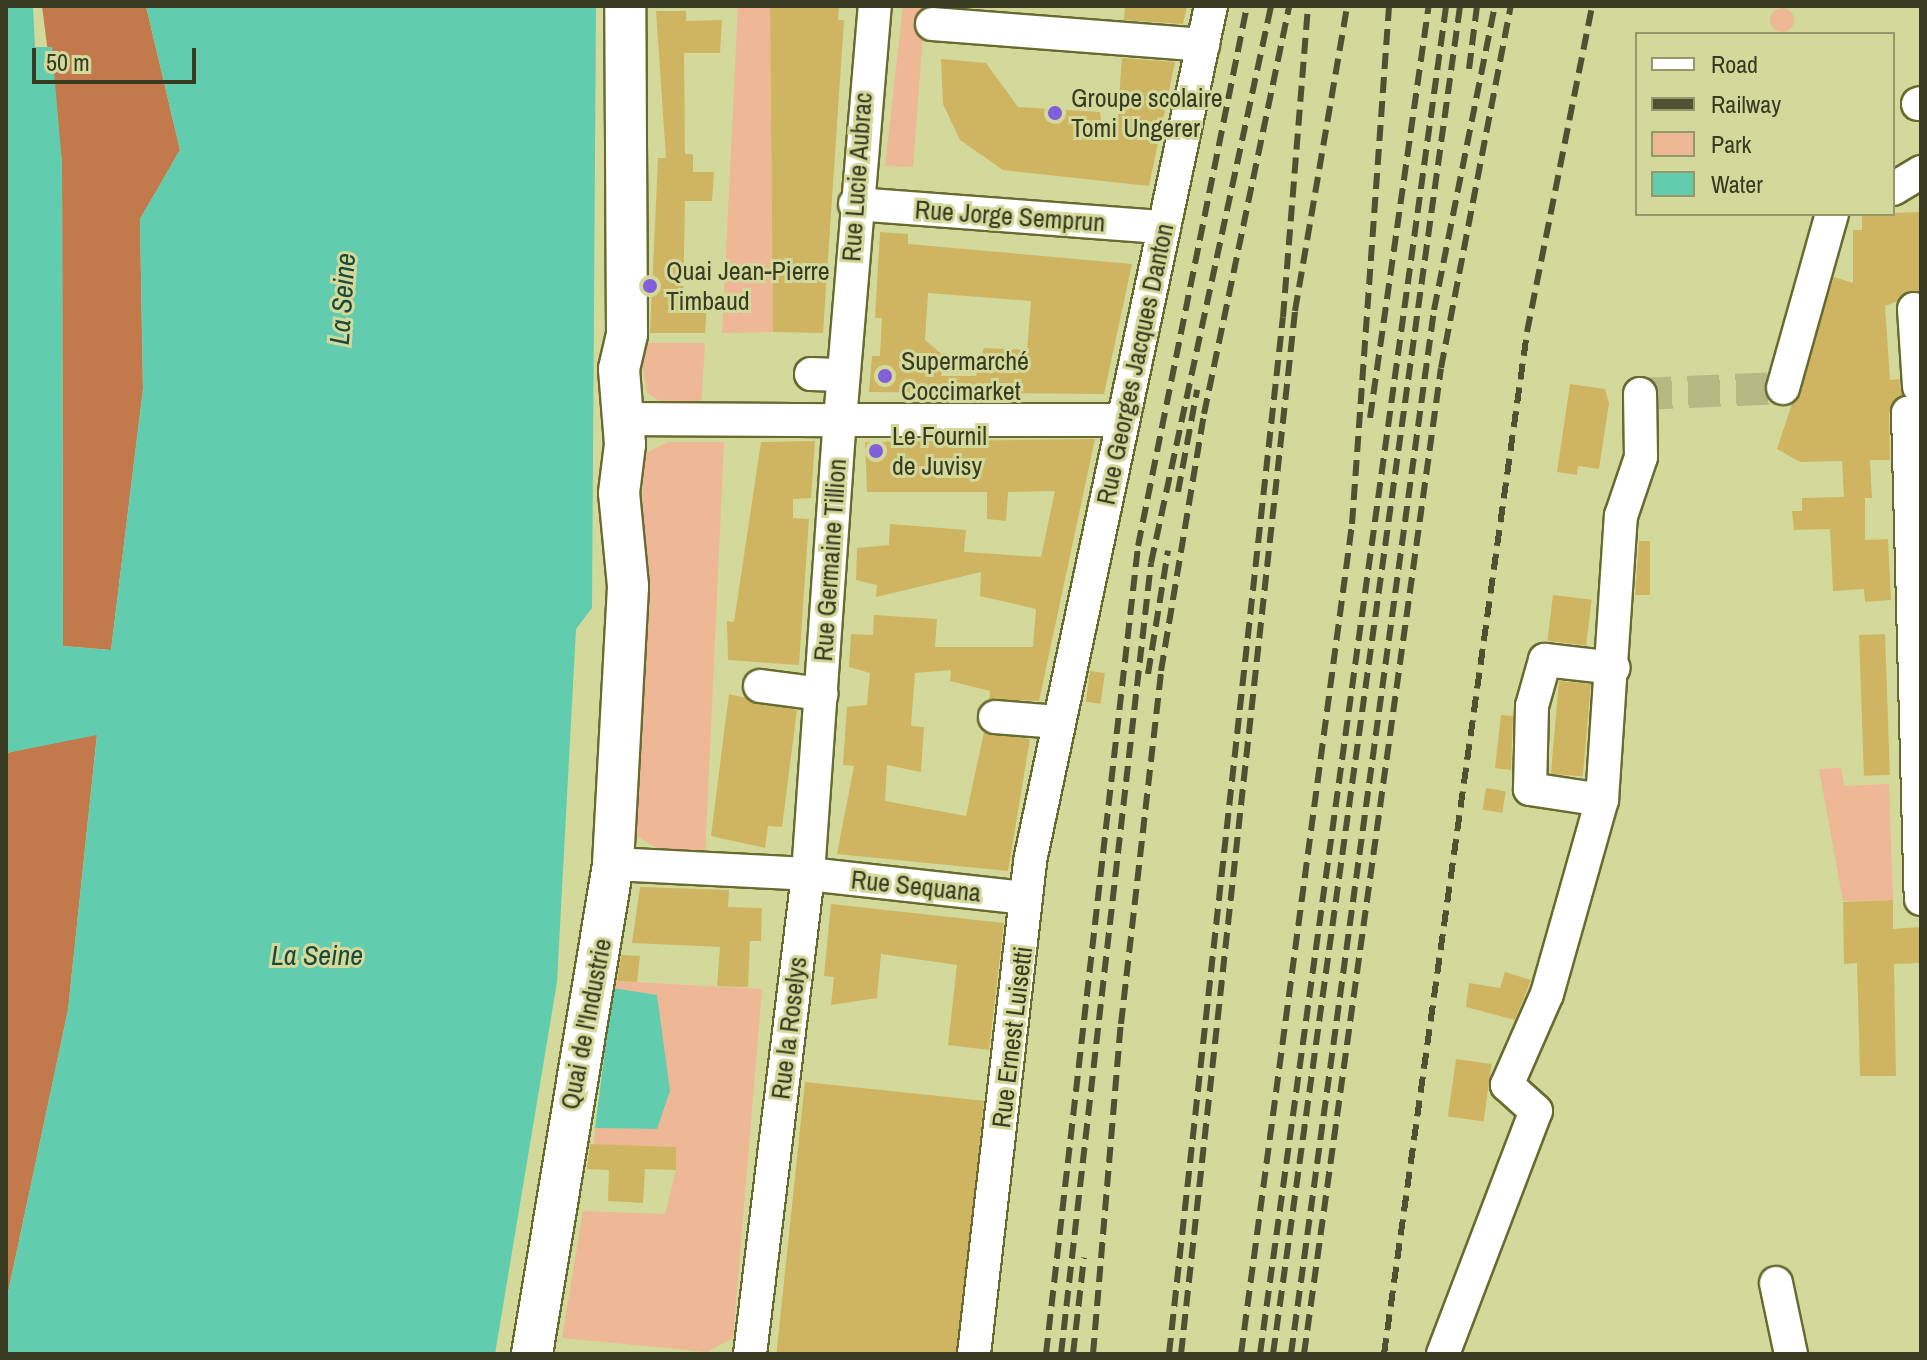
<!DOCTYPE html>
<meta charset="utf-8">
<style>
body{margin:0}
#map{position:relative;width:1927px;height:1360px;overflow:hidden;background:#d3d99b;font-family:"Archivo Narrow",sans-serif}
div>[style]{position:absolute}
.green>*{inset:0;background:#eeb795}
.round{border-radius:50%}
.forest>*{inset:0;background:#c27a4c}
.water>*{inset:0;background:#61ccae}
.building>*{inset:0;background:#cfb561;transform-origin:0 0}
.minor-tunnel>*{height:32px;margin-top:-16px;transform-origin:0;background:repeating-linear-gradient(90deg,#b4b983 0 32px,transparent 0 48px)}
.roads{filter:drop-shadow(2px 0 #676b30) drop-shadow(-2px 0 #676b30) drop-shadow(0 2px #676b30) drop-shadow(0 -2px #676b30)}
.minor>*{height:32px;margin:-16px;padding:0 16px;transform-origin:16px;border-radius:16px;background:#fff}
.major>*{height:40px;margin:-20px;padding:0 20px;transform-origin:20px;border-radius:20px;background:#fff}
.rail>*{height:6px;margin-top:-3px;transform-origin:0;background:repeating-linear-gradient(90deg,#4e5132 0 16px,transparent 0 24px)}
.dots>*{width:22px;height:22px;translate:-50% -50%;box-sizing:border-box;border:4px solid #d3d99b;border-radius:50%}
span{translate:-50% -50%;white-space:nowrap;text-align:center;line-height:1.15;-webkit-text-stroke:6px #d3d99b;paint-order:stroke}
.poi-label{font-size:26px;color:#383a21}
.left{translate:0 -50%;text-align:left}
.street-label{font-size:26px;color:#383a21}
.water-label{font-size:28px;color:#1a493c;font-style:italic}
.frame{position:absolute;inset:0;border:8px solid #383a21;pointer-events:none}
.legend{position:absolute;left:1635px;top:32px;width:260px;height:184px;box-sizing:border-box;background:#d3d99b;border:2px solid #95996a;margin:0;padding:10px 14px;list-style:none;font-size:24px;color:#383a21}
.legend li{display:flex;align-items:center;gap:16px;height:40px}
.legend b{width:40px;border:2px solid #95996a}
.scale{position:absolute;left:32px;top:48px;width:164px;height:36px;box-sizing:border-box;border:4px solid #383a21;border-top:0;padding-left:10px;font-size:24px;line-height:28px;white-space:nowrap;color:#383a21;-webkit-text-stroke:6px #d3d99b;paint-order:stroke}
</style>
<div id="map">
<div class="green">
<div style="clip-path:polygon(738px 6px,770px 6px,773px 332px,722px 333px)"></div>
<div style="clip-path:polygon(903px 6px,925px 6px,913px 167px,885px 166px)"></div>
<div class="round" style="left:1770px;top:8px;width:24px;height:24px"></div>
<div style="clip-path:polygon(639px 343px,705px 343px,701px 408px,667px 406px,647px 393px)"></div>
<div style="clip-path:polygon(668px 442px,724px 442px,705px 857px,660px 850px,631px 833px,644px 454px)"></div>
<div style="clip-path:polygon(1841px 768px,1844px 786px,1889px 784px,1893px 900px,1843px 901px,1819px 769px)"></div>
<div style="clip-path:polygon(615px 981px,762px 989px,733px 1338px,707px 1352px,562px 1338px,583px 1211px,665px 1214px,676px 1170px,676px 1147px,594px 1145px,595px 1128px,657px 1129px,657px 995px,613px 988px)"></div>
</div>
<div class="forest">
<div style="clip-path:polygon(42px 6px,146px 6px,180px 150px,140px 219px,143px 389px,111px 650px,63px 646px,62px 163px)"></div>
<div style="clip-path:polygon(97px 734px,68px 1010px,6px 1302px,6px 753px)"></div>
</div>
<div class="water">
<div style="clip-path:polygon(6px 6px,33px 6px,35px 47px,52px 47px,62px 163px,63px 646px,111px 650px,143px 389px,140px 219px,180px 150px,146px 6px,596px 6px,592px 608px,576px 629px,557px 982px,495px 1354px,6px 1354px,6px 1302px,68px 1010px,97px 735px,6px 753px)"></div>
<div style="clip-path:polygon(613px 988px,657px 995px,670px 1091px,657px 1129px,595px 1128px)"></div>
</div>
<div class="building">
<div style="clip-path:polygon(770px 6px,839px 6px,838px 20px,844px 20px,823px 333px,773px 332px)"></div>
<div style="clip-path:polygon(1125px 6px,1187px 6px,1183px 24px,1124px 20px)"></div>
<div style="clip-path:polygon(656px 11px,686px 11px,686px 21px,722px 20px,720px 53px,684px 53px,685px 154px,693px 154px,693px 172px,714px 172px,712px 201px,685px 201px,683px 304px,707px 304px,705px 333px,650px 333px,658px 158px,666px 158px)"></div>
<div style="clip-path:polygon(1122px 58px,1175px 62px,1149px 186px,1003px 170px,960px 140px,943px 104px,941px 59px,986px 63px,1018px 107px,1100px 112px,1103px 137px,1116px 137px)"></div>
<div style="clip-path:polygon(1921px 212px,1921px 292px,1885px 306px,1890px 380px,1899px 379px,1902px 395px,1889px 413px,1890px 460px,1870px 460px,1872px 498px,1865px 498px,1865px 540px,1888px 539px,1891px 600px,1865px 602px,1864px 589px,1833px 591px,1830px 529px,1794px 530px,1792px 511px,1802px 511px,1802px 498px,1844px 497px,1842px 461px,1800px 462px,1777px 449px,1834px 277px,1853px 283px,1853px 230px,1862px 230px,1862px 214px)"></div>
<div style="clip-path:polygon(evenodd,880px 232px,908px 234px,908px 244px,1132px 264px,1104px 394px,869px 392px,872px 356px,880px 356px,882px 318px,875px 318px,880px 232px,928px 293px,1031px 301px,1027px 350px,984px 348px,976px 376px,941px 376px,945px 357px,925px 340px,928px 293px)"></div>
<div style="clip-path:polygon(1570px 384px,1605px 389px,1609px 403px,1599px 469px,1578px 466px,1577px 475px,1557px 472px)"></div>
<div style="clip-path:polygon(1095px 439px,1039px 701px,989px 699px,990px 691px,950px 681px,951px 670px,915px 673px,911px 726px,924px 727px,921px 772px,887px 765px,885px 801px,966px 816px,984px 732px,1030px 739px,1008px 871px,837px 854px,854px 766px,843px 765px,847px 707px,867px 705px,870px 673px,849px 667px,851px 634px,873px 635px,874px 615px,937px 619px,935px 647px,1033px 647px,1036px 609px,980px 596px,981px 572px,876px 597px,877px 585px,856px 580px,857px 548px,889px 545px,890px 524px,966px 530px,964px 552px,1041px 557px,1055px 491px,1008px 492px,1006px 521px,987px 519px,987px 492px,867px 492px,865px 442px)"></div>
<div style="clip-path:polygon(815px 441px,811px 498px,793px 499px,793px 518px,809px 519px,799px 665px,728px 660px,727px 621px,734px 622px,761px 442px)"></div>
<div style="clip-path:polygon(1639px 541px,1650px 541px,1650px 595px,1635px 595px)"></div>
<div style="left:1553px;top:595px;width:39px;height:46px;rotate:7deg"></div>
<div style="left:1885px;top:634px;width:141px;height:26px;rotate:88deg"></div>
<div style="left:1090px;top:671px;width:15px;height:31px;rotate:8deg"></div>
<div style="left:1559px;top:681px;width:32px;height:93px;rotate:5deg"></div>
<div style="clip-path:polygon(729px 694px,797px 710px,782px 827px,768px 826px,765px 848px,711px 836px)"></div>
<div style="clip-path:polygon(1501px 715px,1513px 716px,1511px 770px,1495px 768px)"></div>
<div style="left:1486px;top:788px;width:20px;height:22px;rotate:9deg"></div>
<div style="clip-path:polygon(640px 887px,729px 890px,728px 907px,762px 908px,761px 941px,750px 941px,748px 987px,717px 986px,720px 947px,632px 943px)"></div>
<div style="clip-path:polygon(1893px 900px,1893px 929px,1921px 927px,1921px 963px,1894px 964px,1896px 1076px,1860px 1076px,1857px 963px,1844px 964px,1843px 902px)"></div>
<div style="clip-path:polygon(831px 904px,1004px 923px,989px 1050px,948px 1045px,957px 965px,881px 954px,877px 998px,831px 1005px,834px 977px,824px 976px)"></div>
<div style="clip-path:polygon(621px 955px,640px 956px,637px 982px,617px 981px)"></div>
<div style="clip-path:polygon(1505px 972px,1531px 980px,1515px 1020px,1466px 1007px,1469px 983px,1500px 988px)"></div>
<div style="left:1456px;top:1059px;width:36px;height:58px;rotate:8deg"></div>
<div style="left:805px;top:1082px;width:180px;height:274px;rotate:6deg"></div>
<div style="clip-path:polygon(590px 1144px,676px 1147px,676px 1170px,645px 1169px,643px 1203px,608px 1201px,609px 1170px,587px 1169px)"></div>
</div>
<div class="minor-tunnel">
<div style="left:1640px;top:394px;width:143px;rotate:-2.4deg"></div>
</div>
<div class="roads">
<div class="minor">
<div style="left:932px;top:24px;width:272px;rotate:4.4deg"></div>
<div style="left:1918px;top:104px;width:3px;rotate:-18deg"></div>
<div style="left:1893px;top:189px;width:33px;rotate:-31deg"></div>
<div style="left:855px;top:204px;width:310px;rotate:4.3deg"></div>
<div style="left:1914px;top:309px;width:78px;rotate:86.3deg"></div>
<div style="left:811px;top:374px;width:32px;rotate:2deg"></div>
<div style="left:1783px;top:388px;width:181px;rotate:-74.3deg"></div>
<div style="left:1921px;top:412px;width:13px;rotate:176deg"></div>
<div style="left:1908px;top:413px;width:486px;rotate:88.5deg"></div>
<div style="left:623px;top:419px;width:217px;rotate:0.3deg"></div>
<div style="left:840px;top:420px;width:415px;rotate:-85.2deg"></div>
<div style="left:760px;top:686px;width:62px;rotate:7.5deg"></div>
<div style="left:995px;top:717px;width:63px;rotate:4.5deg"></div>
<div style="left:1602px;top:800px;width:73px;rotate:-171.3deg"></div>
<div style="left:1530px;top:789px;width:83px;rotate:-88.6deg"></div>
<div style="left:1532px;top:706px;width:48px;rotate:-74.2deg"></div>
<div style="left:1545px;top:660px;width:69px;rotate:6.6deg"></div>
<div style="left:613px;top:864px;width:195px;rotate:2.9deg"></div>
<div style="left:808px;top:874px;width:217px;rotate:6.3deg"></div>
<div style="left:1776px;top:1283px;width:73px;rotate:78.1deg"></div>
<div style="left:750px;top:1354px;width:483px;rotate:-83.1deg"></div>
<div style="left:808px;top:874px;width:455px;rotate:-86deg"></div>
<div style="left:840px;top:420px;width:283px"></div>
<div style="left:974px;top:1354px;width:496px;rotate:-83.5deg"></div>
<div style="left:1030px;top:861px;width:874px;rotate:-78.05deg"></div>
<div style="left:1443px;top:1354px;width:260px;rotate:-69.1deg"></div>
<div style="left:1536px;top:1111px;width:39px;rotate:-138deg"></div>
<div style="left:1507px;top:1085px;width:99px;rotate:-66.3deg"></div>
<div style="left:1547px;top:994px;width:202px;rotate:-74.2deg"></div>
<div style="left:1602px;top:800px;width:285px;rotate:-86.2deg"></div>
<div style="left:1621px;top:516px;width:62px;rotate:-71.3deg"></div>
<div style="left:1641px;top:457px;width:63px;rotate:-90.9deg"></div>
</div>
<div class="major">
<div style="left:532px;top:1354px;width:497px;rotate:-80.6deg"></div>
<div style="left:613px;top:864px;width:278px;rotate:-86.9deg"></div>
<div style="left:628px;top:586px;width:93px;rotate:-95.5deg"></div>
<div style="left:619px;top:493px;width:49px;rotate:-83deg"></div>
<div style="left:625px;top:444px;width:75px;rotate:-94.6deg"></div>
<div style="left:619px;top:369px;width:36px;rotate:-77deg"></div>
<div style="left:627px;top:334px;width:328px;rotate:-90.3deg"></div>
</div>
</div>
<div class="rail">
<div style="left:1469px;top:69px;width:64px;rotate:-82.8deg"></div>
<div style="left:1370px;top:418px;width:416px;rotate:-81.9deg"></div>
<div style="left:1178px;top:492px;width:104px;rotate:-79.4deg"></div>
<div style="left:1148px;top:674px;width:125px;rotate:-80.8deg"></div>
<div style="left:1046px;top:1354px;width:813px;rotate:-83.5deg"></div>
<div style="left:1138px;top:546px;width:551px;rotate:-78.59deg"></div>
<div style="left:1061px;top:1354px;width:796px;rotate:-83.51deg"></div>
<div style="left:1151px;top:563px;width:570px;rotate:-77.84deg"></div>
<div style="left:1073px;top:1354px;width:97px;rotate:-83.5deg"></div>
<div style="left:1093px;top:1354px;width:331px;rotate:-85.2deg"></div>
<div style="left:1121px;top:1024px;width:355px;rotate:-83.5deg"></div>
<div style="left:1161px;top:671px;width:261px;rotate:-80.5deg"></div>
<div style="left:1204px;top:414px;width:417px;rotate:-78.2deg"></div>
<div style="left:1169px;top:1354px;width:1043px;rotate:-83.73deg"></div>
<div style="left:1283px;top:317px;width:312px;rotate:-85.4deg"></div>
<div style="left:1181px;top:1354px;width:1049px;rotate:-83.76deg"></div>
<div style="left:1295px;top:311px;width:309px;rotate:-80.3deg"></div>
<div style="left:1241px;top:1354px;width:837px;rotate:-82.38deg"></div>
<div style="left:1352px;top:524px;width:519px;rotate:-85.91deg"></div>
<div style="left:1260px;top:1354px;width:1361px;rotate:-82.14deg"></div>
<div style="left:1273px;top:1354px;width:1361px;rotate:-82.1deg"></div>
<div style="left:1291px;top:1354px;width:1054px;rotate:-82.2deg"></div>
<div style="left:1434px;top:310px;width:310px;rotate:-78.7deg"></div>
<div style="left:1304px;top:1354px;width:995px;rotate:-82.09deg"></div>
<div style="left:1441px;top:368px;width:369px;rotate:-79.1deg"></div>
<div style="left:1384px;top:1354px;width:1032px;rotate:-82.03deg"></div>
<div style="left:1527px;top:332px;width:332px;rotate:-78.7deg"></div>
</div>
<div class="dots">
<div style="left:1055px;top:113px;background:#815fda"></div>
<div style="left:650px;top:286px;background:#815fda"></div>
<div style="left:885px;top:376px;background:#815fda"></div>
<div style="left:876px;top:451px;background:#815fda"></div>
</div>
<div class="poi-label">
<span class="left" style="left:1071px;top:113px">Groupe scolaire<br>Tomi Ungerer</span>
<span class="left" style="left:666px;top:286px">Quai Jean-Pierre<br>Timbaud</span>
<span class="left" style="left:901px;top:376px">Supermarché<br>Coccimarket</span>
<span class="left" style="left:892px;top:451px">Le Fournil<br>de Juvisy</span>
</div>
<div class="street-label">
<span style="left:857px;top:177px;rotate:-86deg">Rue Lucie Aubrac</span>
<span style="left:1010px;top:216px;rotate:4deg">Rue Jorge Semprun</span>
<span style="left:1135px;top:364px;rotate:-78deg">Rue Georges Jacques Danton</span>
<span style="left:830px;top:560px;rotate:-86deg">Rue Germaine Tillion</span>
<span style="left:916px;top:886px;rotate:6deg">Rue Sequana</span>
<span style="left:586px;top:1024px;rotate:-79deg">Quai de l'Industrie</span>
<span style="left:789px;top:1028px;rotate:-83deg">Rue la Roselys</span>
<span style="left:1012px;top:1037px;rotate:-83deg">Rue Ernest Luisetti</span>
</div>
<div class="water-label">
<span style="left:342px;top:299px;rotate:-86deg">La Seine</span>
<span style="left:317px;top:955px">La Seine</span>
</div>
<div class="frame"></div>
<ul class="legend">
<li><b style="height:10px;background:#fff"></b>Road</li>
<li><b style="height:10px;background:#4e5132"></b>Railway</li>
<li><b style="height:22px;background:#eeb795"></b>Park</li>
<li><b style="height:22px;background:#61ccae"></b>Water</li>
</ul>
<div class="scale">50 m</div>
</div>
